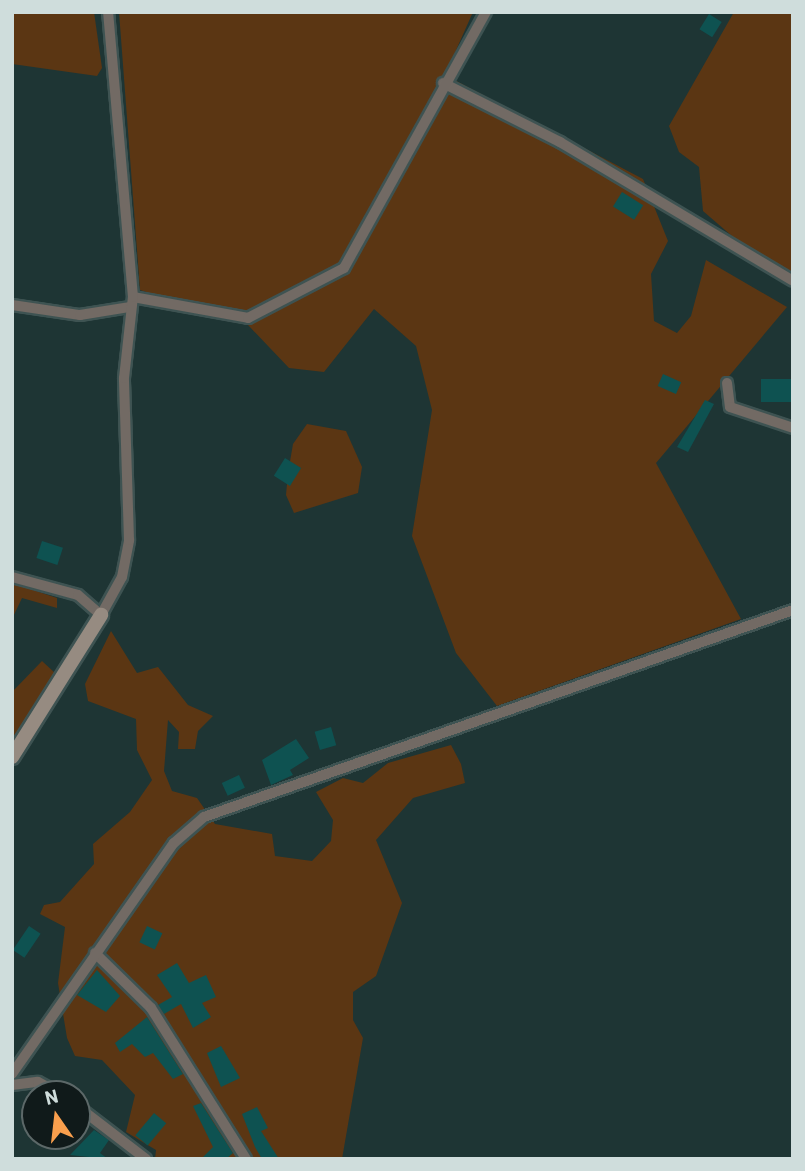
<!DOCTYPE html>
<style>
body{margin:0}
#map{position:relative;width:805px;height:1171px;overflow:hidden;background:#1e3534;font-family:Barlow,sans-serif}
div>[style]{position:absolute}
.green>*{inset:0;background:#5b3613}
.building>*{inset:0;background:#0e5251;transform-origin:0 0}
.roads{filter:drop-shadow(2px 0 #3e5352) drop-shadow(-2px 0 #3e5352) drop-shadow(0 2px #3e5352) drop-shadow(0 -2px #3e5352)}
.street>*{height:10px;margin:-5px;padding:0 5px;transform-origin:5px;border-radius:5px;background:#726a64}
.secondary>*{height:14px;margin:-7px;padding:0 7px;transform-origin:7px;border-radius:7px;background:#968b81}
span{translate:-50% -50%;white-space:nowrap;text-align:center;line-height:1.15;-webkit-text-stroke:5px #101a1a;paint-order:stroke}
.frame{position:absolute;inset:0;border:14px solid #cfdddc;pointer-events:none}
.north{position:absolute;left:21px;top:1080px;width:70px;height:70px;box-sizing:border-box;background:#101a1a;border:2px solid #5c6868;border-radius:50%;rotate:346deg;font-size:19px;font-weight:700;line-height:28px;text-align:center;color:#cfdddc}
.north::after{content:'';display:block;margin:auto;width:24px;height:32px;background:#f99f4d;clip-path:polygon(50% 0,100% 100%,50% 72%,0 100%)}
</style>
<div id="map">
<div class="green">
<div style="clip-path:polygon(12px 12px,94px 12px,102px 68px,97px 76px,12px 64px)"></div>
<div style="clip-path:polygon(119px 12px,473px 12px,445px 75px,643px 179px,668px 241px,651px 274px,654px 321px,677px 333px,691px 316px,706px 260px,787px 307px,656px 463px,741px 619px,497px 706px,456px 653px,412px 536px,432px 410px,416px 346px,374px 309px,324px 372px,289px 368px,248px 325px,140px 290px)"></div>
<div style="clip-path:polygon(734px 12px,793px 12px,793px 273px,740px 243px,703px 211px,699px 167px,679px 152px,669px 126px)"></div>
<div style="clip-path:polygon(307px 424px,346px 431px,362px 467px,358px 493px,294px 513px,286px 495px,288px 473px,293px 444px)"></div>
<div style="clip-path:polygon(12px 583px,57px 598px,57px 608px,22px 598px,12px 619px)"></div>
<div style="clip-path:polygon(111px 631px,137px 673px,158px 667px,188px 705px,213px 716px,198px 731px,195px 749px,178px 749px,179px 732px,168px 720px,164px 771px,172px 791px,197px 798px,215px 824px,272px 834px,275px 856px,312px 861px,331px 841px,333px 820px,316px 792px,343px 778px,363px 783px,388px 763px,451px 745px,461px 764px,465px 783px,413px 798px,376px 840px,402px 903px,376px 976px,353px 992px,353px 1020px,363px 1038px,342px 1159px,155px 1159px,156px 1150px,126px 1132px,135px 1095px,102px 1060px,75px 1056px,67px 1038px,58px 983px,65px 927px,40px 914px,44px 905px,60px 902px,94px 864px,93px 844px,130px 812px,152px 780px,137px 750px,136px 719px,88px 701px,85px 684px)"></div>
<div style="clip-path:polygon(42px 661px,55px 673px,12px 742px,12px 692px)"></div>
</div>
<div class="building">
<div style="left:709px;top:14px;width:15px;height:18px;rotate:32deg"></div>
<div style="left:622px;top:192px;width:25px;height:17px;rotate:32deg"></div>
<div style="left:663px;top:374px;width:20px;height:13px;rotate:24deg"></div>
<div style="left:793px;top:379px;width:23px;height:32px;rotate:90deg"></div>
<div style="clip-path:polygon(705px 400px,714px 404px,688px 452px,677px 447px)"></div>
<div style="left:285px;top:458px;width:19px;height:21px;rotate:32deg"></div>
<div style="left:42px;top:541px;width:22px;height:18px;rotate:18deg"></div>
<div style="left:331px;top:727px;width:19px;height:17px;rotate:74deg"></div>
<div style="clip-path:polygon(296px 739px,309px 758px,290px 770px,293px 775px,271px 785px,262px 760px)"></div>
<div style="left:239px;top:775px;width:14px;height:19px;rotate:65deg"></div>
<div style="left:29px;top:926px;width:14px;height:29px;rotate:34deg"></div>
<div style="left:147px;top:926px;width:17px;height:18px;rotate:25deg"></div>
<div style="clip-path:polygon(177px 963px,189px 983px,206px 975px,216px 997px,202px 1003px,211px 1017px,193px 1028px,181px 1004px,164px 1014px,158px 1005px,172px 997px,157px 975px)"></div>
<div style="clip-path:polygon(97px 970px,120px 996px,106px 1012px,77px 995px)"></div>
<div style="clip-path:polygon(147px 1017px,183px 1074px,173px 1079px,153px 1053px,145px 1057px,132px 1044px,120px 1052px,115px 1043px)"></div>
<div style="clip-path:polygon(221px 1046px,240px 1078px,221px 1087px,207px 1053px)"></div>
<div style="clip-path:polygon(201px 1103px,233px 1153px,226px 1159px,201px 1159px,213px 1147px,193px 1106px)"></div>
<div style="clip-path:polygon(257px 1107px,268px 1128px,261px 1131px,279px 1159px,262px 1159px,255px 1147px,242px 1114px)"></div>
<div style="left:154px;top:1113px;width:16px;height:29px;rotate:40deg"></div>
<div style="clip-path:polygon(94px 1130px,109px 1140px,100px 1153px,108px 1159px,70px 1155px)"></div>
</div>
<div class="roads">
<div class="street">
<div style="left:443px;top:83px;width:131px;rotate:26.8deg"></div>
<div style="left:560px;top:142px;width:271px;rotate:30.8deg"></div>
<div style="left:133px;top:297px;width:117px;rotate:10.3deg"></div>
<div style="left:248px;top:318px;width:108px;rotate:-27.5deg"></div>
<div style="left:344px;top:268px;width:293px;rotate:-61deg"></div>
<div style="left:12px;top:305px;width:69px;rotate:8.4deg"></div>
<div style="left:80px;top:315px;width:51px;rotate:-9.1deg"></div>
<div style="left:727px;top:383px;width:24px;rotate:83deg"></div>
<div style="left:730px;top:407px;width:66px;rotate:18.4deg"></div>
<div style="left:12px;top:577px;width:68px;rotate:15.3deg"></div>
<div style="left:78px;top:595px;width:30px;rotate:41deg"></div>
<div style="left:101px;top:615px;width:43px;rotate:-61.1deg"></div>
<div style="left:122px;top:577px;width:38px;rotate:-79deg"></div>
<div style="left:129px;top:540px;width:162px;rotate:-91.8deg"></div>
<div style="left:124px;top:378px;width:81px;rotate:-83.7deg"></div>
<div style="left:133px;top:297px;width:286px;rotate:-95deg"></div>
<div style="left:95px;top:953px;width:78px;rotate:44.5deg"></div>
<div style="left:151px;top:1008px;width:178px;rotate:57.8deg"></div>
<div style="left:12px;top:1074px;width:282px;rotate:-55deg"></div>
<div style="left:174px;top:843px;width:40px;rotate:-41deg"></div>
<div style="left:204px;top:817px;width:624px;rotate:-19.36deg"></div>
<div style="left:12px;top:1085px;width:26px;rotate:-7deg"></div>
<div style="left:38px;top:1082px;width:26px;rotate:28deg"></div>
<div style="left:77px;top:1106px;width:87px;rotate:37.5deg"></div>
</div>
<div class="secondary">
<div style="left:12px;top:757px;width:168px;rotate:-57.9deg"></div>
</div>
</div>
<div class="frame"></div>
<div class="north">N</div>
</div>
